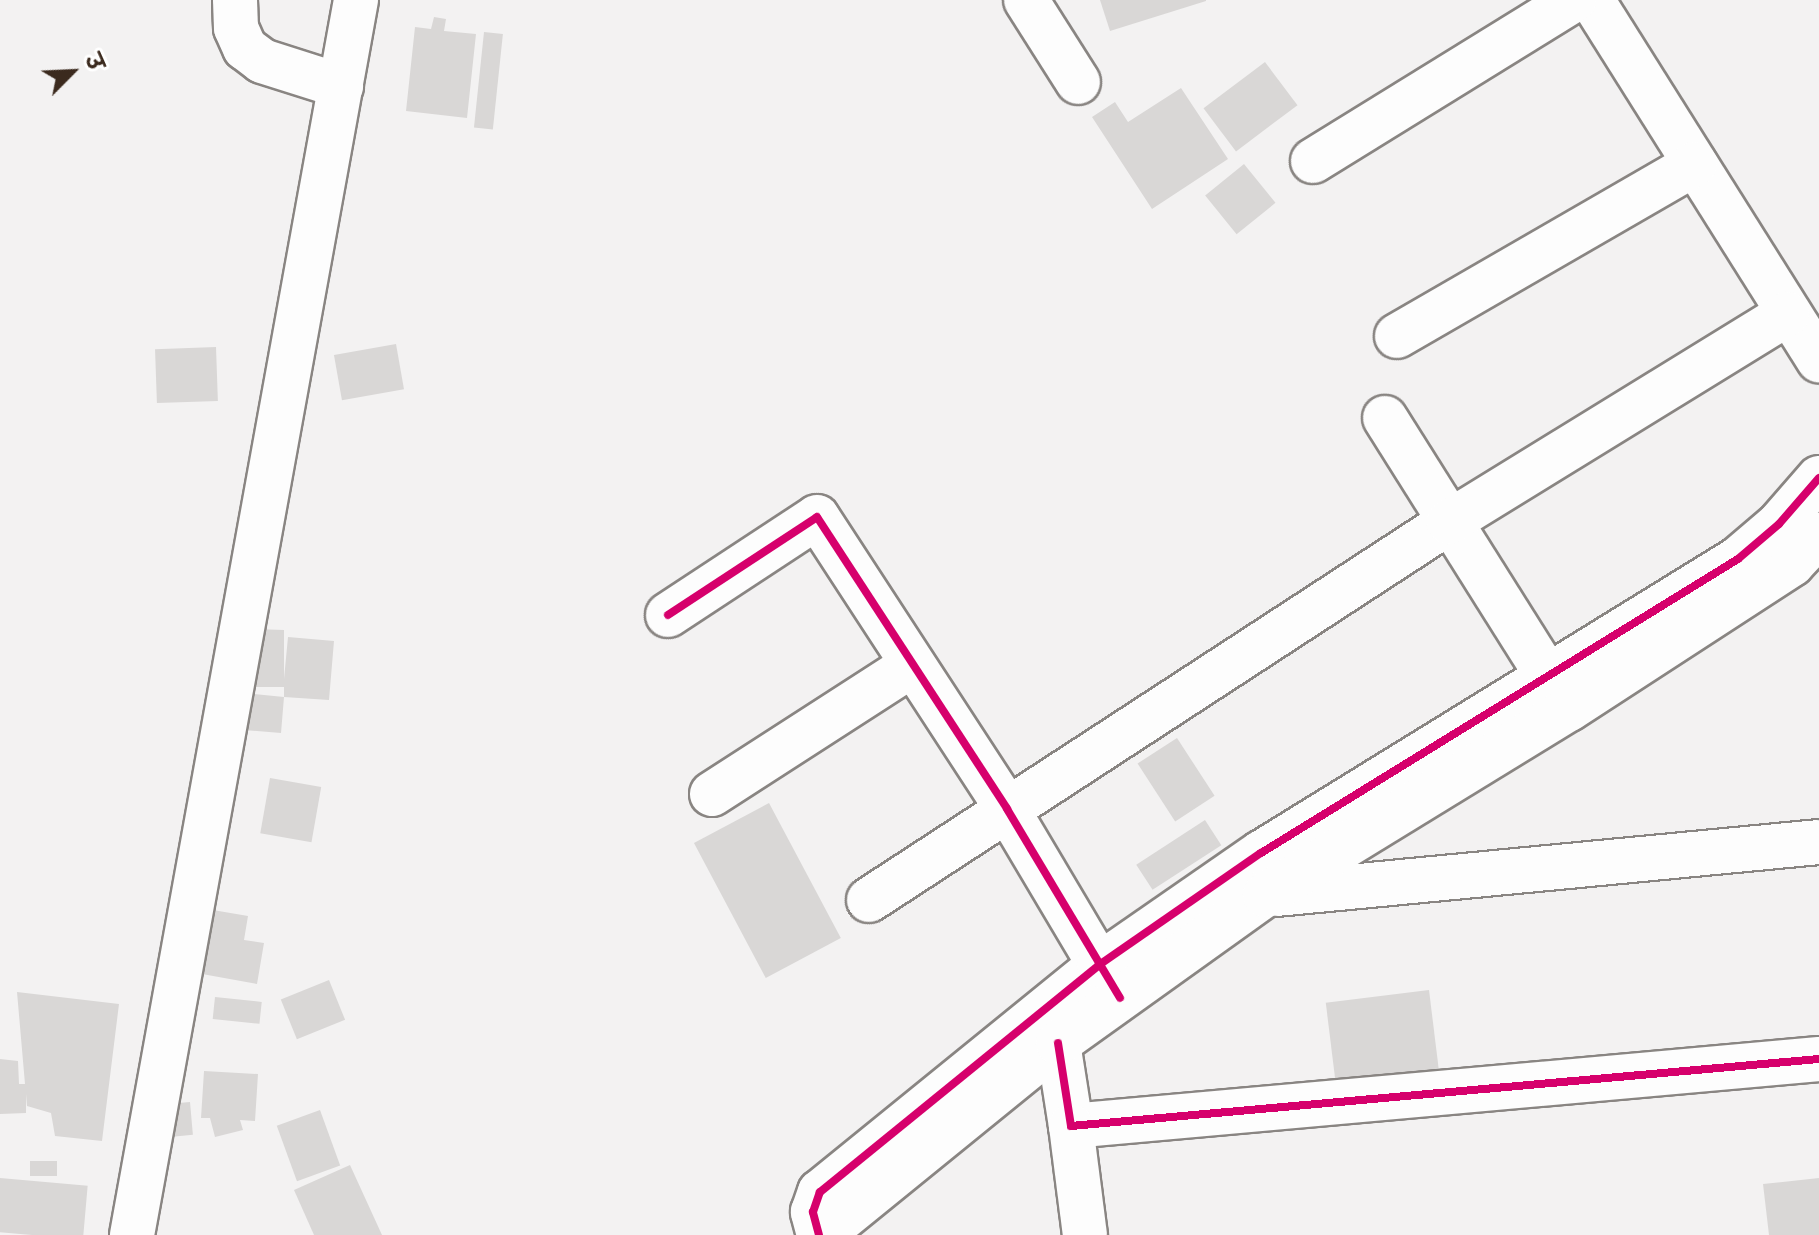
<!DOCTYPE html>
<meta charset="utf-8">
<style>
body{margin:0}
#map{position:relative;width:1819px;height:1235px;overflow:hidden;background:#f3f2f2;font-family:Sriracha,"Playpen Sans Deva",sans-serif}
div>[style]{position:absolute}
.building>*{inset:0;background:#d9d7d6;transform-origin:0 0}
.roads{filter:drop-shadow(2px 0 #898582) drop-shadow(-2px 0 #898582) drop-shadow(0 2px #898582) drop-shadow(0 -2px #898582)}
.minor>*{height:44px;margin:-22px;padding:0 22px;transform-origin:22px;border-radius:22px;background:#fdfdfd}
.major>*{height:44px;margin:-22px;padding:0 22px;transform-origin:22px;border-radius:22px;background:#fdfdfd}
.cycleway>*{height:8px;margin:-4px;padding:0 4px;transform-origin:4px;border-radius:4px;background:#d6006c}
span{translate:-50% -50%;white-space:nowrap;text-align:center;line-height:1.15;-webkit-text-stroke:6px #fff;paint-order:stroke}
.north{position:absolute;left:32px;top:32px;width:80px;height:80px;-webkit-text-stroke:6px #fff;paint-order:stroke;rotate:66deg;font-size:22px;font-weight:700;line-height:32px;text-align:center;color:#3b2a1e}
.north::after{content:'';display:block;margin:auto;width:28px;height:36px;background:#3b2a1e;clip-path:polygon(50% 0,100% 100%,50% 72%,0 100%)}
</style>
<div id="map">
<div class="building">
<div style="clip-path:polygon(1100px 0,1206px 0,1206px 1px,1110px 31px)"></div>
<div style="clip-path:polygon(434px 17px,446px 19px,444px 31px,476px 34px,467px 118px,406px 111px,415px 27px,431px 29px)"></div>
<div style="left:484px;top:32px;width:19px;height:96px;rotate:6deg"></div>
<div style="left:1265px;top:62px;width:54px;height:77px;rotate:53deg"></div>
<div style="clip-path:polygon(1181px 88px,1228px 159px,1152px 209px,1092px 117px,1115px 102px,1128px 122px)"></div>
<div style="left:1244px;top:164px;width:50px;height:50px;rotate:51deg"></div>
<div style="left:396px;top:344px;width:46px;height:63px;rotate:80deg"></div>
<div style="left:216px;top:347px;width:54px;height:61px;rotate:88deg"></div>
<div style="clip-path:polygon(255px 629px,284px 630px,284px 679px,288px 637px,334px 641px,329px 700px,284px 697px,281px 733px,243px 730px,245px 693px,284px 697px,284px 687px,255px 687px)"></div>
<div style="left:1177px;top:738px;width:69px;height:47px;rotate:57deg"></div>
<div style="left:270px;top:778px;width:52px;height:56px;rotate:10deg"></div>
<div style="left:769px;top:803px;width:153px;height:85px;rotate:62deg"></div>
<div style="left:1205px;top:820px;width:30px;height:82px;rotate:57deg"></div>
<div style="clip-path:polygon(201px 908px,248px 916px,244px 940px,264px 943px,257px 984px,191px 972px)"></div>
<div style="left:329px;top:980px;width:43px;height:52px;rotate:68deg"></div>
<div style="left:1429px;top:990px;width:86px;height:104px;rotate:83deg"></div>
<div style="clip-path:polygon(17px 992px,119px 1004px,102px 1141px,55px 1136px,51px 1113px,27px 1106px,26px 1094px,26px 1113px,0 1114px,0 1059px,18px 1061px,19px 1084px,25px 1084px)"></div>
<div style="left:215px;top:997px;width:47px;height:22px;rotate:6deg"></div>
<div style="clip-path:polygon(204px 1071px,258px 1074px,255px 1121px,240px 1120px,243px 1130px,215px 1137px,210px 1118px,201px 1118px)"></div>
<div style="left:190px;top:1102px;width:33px;height:23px;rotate:85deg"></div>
<div style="left:320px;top:1110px;width:59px;height:46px;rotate:70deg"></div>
<div style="left:30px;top:1161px;width:27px;height:15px"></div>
<div style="clip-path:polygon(350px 1165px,382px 1235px,314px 1235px,294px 1190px)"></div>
<div style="left:0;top:1178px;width:88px;height:54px;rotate:5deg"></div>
<div style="clip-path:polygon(1819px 1178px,1819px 1235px,1769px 1235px,1763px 1184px)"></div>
</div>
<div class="roads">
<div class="minor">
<div style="left:235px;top:0;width:28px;rotate:88deg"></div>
<div style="left:236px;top:28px;width:22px;rotate:66deg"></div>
<div style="left:245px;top:48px;width:21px;rotate:37deg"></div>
<div style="left:262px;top:61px;width:83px;rotate:17.6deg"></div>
<div style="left:1026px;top:0;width:97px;rotate:57.6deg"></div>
<div style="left:1592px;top:0;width:426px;rotate:57.8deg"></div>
<div style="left:1313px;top:161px;width:307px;rotate:-31.7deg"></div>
<div style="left:1397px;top:336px;width:344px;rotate:-30deg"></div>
<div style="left:1385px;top:418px;width:334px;rotate:57.8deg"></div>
<div style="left:668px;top:615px;width:178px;rotate:-33.3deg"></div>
<div style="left:817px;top:517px;width:348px;rotate:56.9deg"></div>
<div style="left:1007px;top:809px;width:209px;rotate:59.3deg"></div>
<div style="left:712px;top:794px;width:238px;rotate:-32.8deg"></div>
<div style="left:1276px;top:894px;width:545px;rotate:-5.47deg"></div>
<div style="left:869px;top:900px;width:692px;rotate:-33.09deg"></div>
<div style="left:1449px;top:522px;width:397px;rotate:-31.6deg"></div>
<div style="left:1058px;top:1043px;width:84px;rotate:81.1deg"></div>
<div style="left:1071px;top:1126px;width:751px;rotate:-5.12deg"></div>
<div style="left:1071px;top:1126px;width:110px;rotate:82.7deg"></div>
<div style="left:819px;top:1235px;width:24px;rotate:-105deg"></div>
<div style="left:813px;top:1212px;width:21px;rotate:-71deg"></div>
<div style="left:820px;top:1192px;width:360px;rotate:-39.1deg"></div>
<div style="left:1099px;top:965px;width:197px;rotate:-34.7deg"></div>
<div style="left:1261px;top:853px;width:560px;rotate:-31.65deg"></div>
<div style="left:1738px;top:559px;width:54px;rotate:-40.5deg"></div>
<div style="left:1779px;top:524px;width:61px;rotate:-49deg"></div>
<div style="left:822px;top:1235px;width:304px;rotate:-39.1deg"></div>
<div style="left:1058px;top:1043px;width:254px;rotate:-35.6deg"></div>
<div style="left:1265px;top:895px;width:356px;rotate:-31.5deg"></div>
<div style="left:1569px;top:709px;width:266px;rotate:-33deg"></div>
<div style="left:1792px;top:564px;width:40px;rotate:-47deg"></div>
</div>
<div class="major">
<div style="left:132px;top:1235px;width:1255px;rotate:-79.72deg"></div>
</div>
</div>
<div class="cycleway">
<div style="left:668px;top:615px;width:178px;rotate:-33.3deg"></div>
<div style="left:817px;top:517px;width:348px;rotate:56.9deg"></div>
<div style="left:1007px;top:809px;width:220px;rotate:59.1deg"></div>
<div style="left:1058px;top:1043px;width:84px;rotate:81.1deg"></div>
<div style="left:1071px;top:1126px;width:751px;rotate:-5.12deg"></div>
<div style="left:819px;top:1235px;width:24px;rotate:-105deg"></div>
<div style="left:813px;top:1212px;width:21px;rotate:-71deg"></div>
<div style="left:820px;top:1192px;width:360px;rotate:-39.1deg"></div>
<div style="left:1099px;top:965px;width:197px;rotate:-34.7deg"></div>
<div style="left:1261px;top:853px;width:560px;rotate:-31.65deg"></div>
<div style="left:1738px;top:559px;width:54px;rotate:-40.5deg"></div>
<div style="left:1779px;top:524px;width:61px;rotate:-49deg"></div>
</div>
<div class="north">उ</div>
</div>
